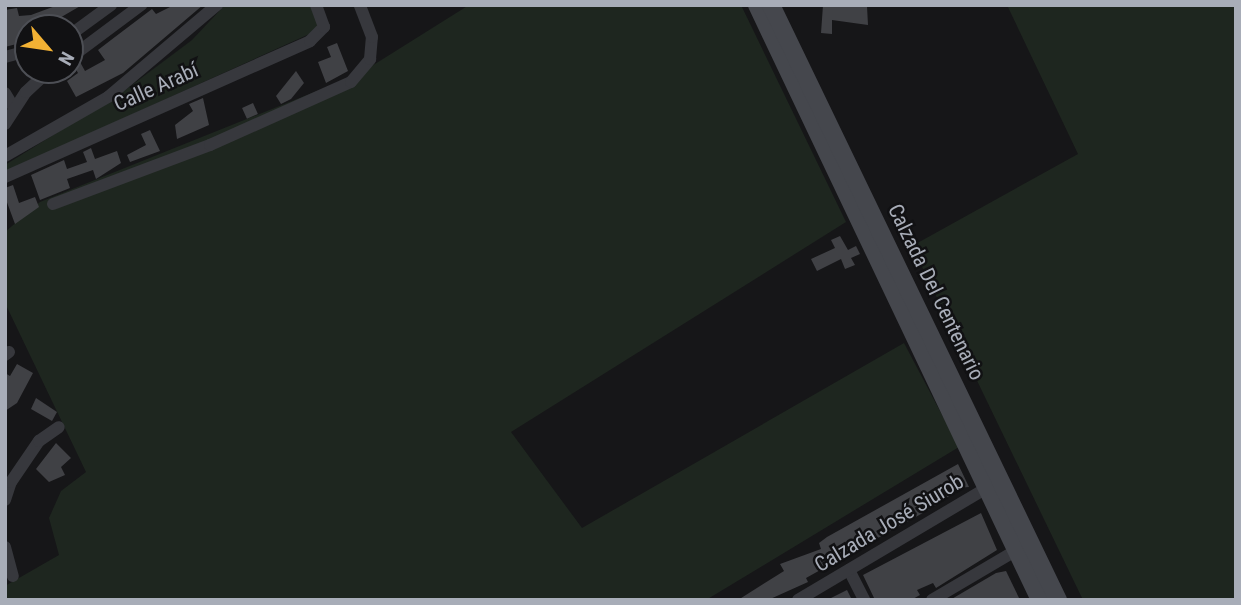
<!DOCTYPE html>
<meta charset="utf-8">
<style>
body{margin:0}
#map{position:relative;width:1241px;height:605px;overflow:hidden;background:#161618;font-family:"Roboto Condensed",sans-serif}
div>[style]{position:absolute}
.green>*{inset:0;background:#1e261f}
.building>*{inset:0;background:#404145;transform-origin:0 0}
.minor>*{height:12px;margin:-6px;padding:0 6px;transform-origin:6px;border-radius:6px;background:#37383d}
.secondary>*{height:18px;margin:-9px;padding:0 9px;transform-origin:9px;border-radius:9px;background:#45474d}
span{translate:-50% -50%;white-space:nowrap;text-align:center;line-height:1.15;-webkit-text-stroke:5px #111113;paint-order:stroke}
.street-label{font-size:21px;color:#a8adb8}
.frame{position:absolute;inset:0;border:7px solid #a8adb8;pointer-events:none}
.north{position:absolute;left:14px;top:14px;width:70px;height:70px;box-sizing:border-box;background:#111113;border:2px solid #4d4f55;border-radius:50%;rotate:119deg;font-size:19px;font-weight:700;line-height:28px;text-align:center;color:#a8adb8}
.north::after{content:'';display:block;margin:auto;width:24px;height:32px;background:#f2b134;clip-path:polygon(50% 0,100% 100%,50% 72%,0 100%)}
</style>
<div id="map">
<div class="green">
<div style="clip-path:polygon(225px 5px,312px 5px,320px 20px,316px 31px,5px 172px,5px 165px,124px 91px,192px 40px)"></div>
<div style="clip-path:polygon(469px 5px,741px 5px,846px 222px,511px 432px,582px 528px,904px 343px,959px 447px,706px 600px,5px 600px,5px 586px,59px 555px,49px 518px,61px 491px,86px 472px,5px 303px,5px 232px,40px 202px,359px 74px)"></div>
<div style="clip-path:polygon(1007px 5px,1236px 5px,1236px 600px,1083px 600px,912px 246px,1078px 154px)"></div>
</div>
<div class="building">
<div style="clip-path:polygon(58px 5px,82px 5px,51px 23px,28px 28px,28px 41px,5px 47px,5px 10px,17px 8px,19px 16px,31px 15px)"></div>
<div style="clip-path:polygon(174px 5px,203px 5px,123px 73px,76px 97px,67px 81px,78px 73px,74px 66px,80px 62px,85px 71px,105px 60px,98px 50px,111px 40px,152px 9px,156px 14px)"></div>
<div style="clip-path:polygon(823px 5px,867px 6px,868px 25px,832px 20px,832px 34px,821px 33px)"></div>
<div style="clip-path:polygon(337px 43px,348px 71px,326px 83px,318px 62px,331px 57px,327px 47px)"></div>
<div style="clip-path:polygon(296px 71px,304px 83px,291px 99px,281px 104px,276px 96px)"></div>
<div style="clip-path:polygon(203px 98px,209px 125px,177px 139px,175px 125px,193px 111px,189px 104px)"></div>
<div style="left:253px;top:103px;width:12px;height:12px;rotate:66deg"></div>
<div style="clip-path:polygon(150px 130px,160px 151px,130px 162px,127px 155px,146px 145px,141px 134px)"></div>
<div style="clip-path:polygon(91px 148px,95px 159px,117px 151px,121px 163px,96px 179px,93px 170px,67px 179px,70px 188px,40px 200px,31px 175px,64px 160px,67px 169px,87px 162px,83px 152px)"></div>
<div style="clip-path:polygon(13px 185px,19px 203px,35px 197px,39px 207px,15px 224px,5px 197px,5px 188px)"></div>
<div style="clip-path:polygon(840px 236px,848px 250px,856px 246px,860px 254px,851px 258px,855px 265px,845px 269px,841px 259px,817px 271px,811px 259px,835px 248px,831px 240px)"></div>
<div style="clip-path:polygon(17px 364px,33px 373px,17px 403px,5px 411px,5px 373px,10px 376px)"></div>
<div style="clip-path:polygon(36px 398px,57px 412px,52px 421px,31px 409px)"></div>
<div style="clip-path:polygon(56px 443px,71px 458px,61px 467px,65px 475px,49px 482px,36px 469px)"></div>
<div style="clip-path:polygon(958px 464px,969px 487px,956px 488px,957px 491px,930px 509px,806px 578px,808px 582px,768px 600px,738px 600px,784px 571px,780px 564px,821px 549px,819px 543px,827px 537px)"></div>
<div style="clip-path:polygon(981px 513px,997px 550px,936px 588px,933px 583px,917px 590px,920px 595px,911px 600px,875px 600px,863px 575px)"></div>
<div style="clip-path:polygon(1006px 571px,1020px 600px,950px 600px,996px 573px)"></div>
<div style="clip-path:polygon(847px 590px,852px 600px,827px 600px)"></div>
</div>
<div class="minor">
<div style="left:70px;top:35px;width:51px;rotate:-36.2deg"></div>
<div style="left:5px;top:57px;width:24px;rotate:-15deg"></div>
<div style="left:70px;top:58px;width:89px;rotate:-36.7deg"></div>
<div style="left:5px;top:93px;width:17px;rotate:59deg"></div>
<div style="left:5px;top:124px;width:38px;rotate:-57deg"></div>
<div style="left:26px;top:92px;width:33px;rotate:-43deg"></div>
<div style="left:5px;top:156px;width:119px;rotate:-29.8deg"></div>
<div style="left:108px;top:97px;width:143px;rotate:-40.2deg"></div>
<div style="left:5px;top:177px;width:334px;rotate:-24deg"></div>
<div style="left:310px;top:41px;width:20px;rotate:-45deg"></div>
<div style="left:324px;top:27px;width:23px;rotate:-110deg"></div>
<div style="left:53px;top:204px;width:168px;rotate:-20.6deg"></div>
<div style="left:210px;top:145px;width:154px;rotate:-24.1deg"></div>
<div style="left:351px;top:82px;width:30px;rotate:-50deg"></div>
<div style="left:370px;top:59px;width:22px;rotate:-85deg"></div>
<div style="left:372px;top:37px;width:34px;rotate:-111deg"></div>
<div style="left:5px;top:355px;width:5px;rotate:-37deg"></div>
<div style="left:5px;top:500px;width:19px;rotate:-72deg"></div>
<div style="left:11px;top:482px;width:50px;rotate:-55.7deg"></div>
<div style="left:39px;top:441px;width:24px;rotate:-35deg"></div>
<div style="left:5px;top:547px;width:30px;rotate:75deg"></div>
<div style="left:849px;top:570px;width:34px;rotate:63deg"></div>
<div style="left:798px;top:600px;width:227px;rotate:-30.7deg"></div>
<div style="left:932px;top:600px;width:99px;rotate:-30.5deg"></div>
</div>
<div class="secondary">
<div style="left:757px;top:5px;width:659px;rotate:64.56deg"></div>
<div style="left:771px;top:5px;width:661px;rotate:64.25deg"></div>
</div>
<div class="street-label">
<span style="left:156px;top:87px;rotate:-24deg">Calle Arabí</span>
<span style="left:936px;top:292px;rotate:64deg">Calzada Del Centenario</span>
<span style="left:889px;top:523px;rotate:-31deg">Calzada José Siurob</span>
</div>
<div class="frame"></div>
<div class="north">N</div>
</div>
